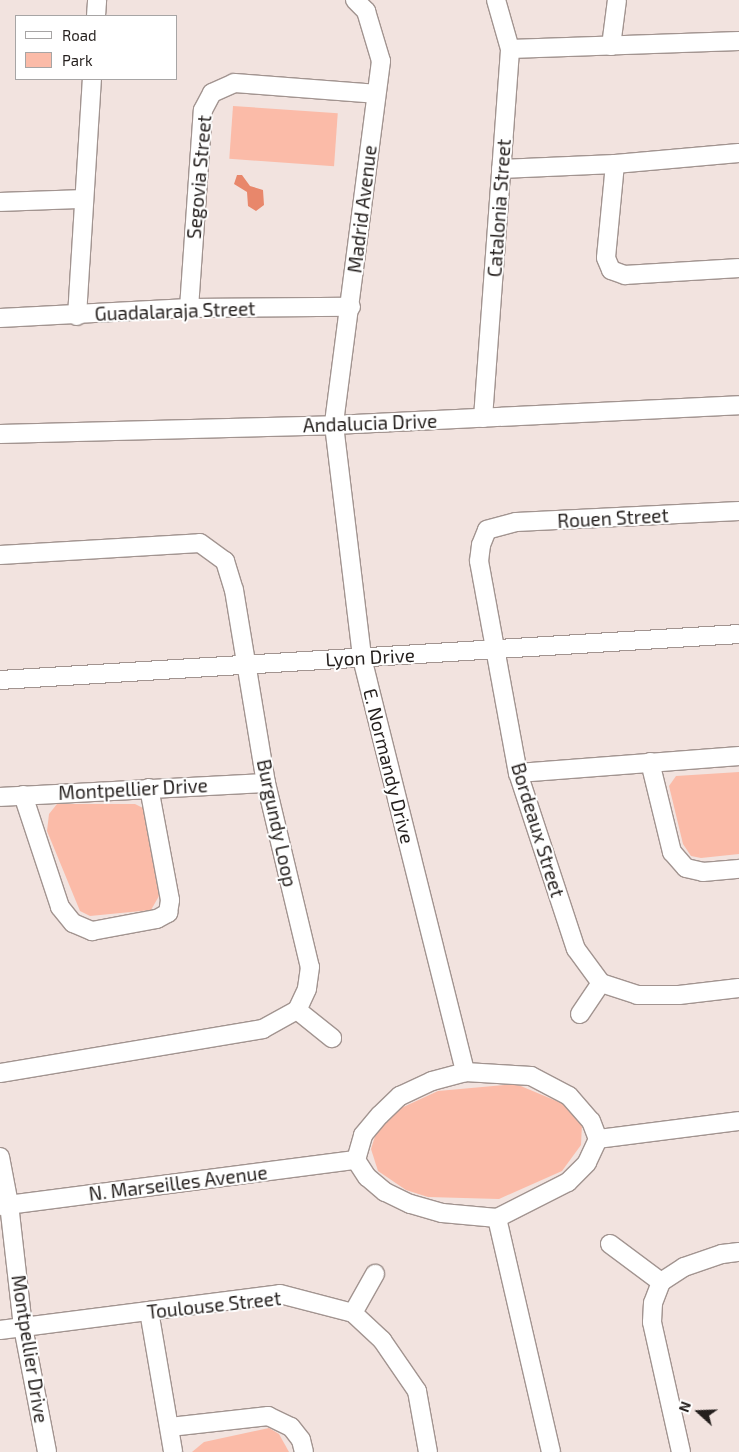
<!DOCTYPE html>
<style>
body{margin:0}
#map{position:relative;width:739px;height:1452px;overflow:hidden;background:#f2e3df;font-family:"Exo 2",sans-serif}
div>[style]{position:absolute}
.green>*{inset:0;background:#fbbba8;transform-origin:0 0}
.water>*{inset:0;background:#e8876b}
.roads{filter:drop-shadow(1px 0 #a29490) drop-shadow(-1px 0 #a29490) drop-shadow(0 1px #a29490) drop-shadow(0 -1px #a29490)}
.minor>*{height:18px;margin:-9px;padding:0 9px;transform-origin:9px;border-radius:9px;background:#fff}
span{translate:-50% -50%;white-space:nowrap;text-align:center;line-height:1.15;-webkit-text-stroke:4px #fff;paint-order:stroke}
.street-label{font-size:19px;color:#241f1d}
.legend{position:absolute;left:15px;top:15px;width:162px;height:65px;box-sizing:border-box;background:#fff;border:1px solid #a7a5a5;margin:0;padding:6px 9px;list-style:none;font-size:15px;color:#241f1d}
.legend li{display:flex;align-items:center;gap:10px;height:25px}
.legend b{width:25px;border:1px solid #a7a5a5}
.north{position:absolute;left:674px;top:1387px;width:50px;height:50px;-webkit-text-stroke:4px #fff;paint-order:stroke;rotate:290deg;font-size:14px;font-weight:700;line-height:20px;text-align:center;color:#241f1d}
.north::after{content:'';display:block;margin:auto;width:18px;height:22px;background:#241f1d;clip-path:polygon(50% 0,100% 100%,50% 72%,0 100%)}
</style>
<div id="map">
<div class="green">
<div style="left:233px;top:106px;width:105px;height:53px;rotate:4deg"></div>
<div style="clip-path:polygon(739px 772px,739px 854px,701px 858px,691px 856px,683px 844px,669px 786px,676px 776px)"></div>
<div style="clip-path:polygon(57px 804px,135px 804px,143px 808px,159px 896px,151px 910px,90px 916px,80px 911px,47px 831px,49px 814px)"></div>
<div style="clip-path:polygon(516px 1084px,566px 1105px,582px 1124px,581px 1145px,562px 1171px,499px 1199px,428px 1197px,406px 1190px,378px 1171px,371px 1149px,377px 1130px,399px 1109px,438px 1091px)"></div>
<div style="clip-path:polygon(269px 1428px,279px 1434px,289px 1452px,192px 1452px,204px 1442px)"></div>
</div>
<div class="water">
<div style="clip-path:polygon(237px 175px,242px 175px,250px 186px,263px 190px,264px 205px,256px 211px,248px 206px,247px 192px,234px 184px)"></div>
</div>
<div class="roads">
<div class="minor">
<div style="left:355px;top:0;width:16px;rotate:45deg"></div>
<div style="left:366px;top:11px;width:52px;rotate:73.3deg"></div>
<div style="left:381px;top:61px;width:367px;rotate:97.4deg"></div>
<div style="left:334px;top:425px;width:235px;rotate:83.1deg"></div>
<div style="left:362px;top:658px;width:427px;rotate:76deg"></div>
<div style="left:96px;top:16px;width:16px;rotate:-86deg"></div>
<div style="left:611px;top:46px;width:46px;rotate:-82.6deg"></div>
<div style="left:510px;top:49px;width:229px;rotate:-2deg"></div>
<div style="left:615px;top:164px;width:94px;rotate:95.5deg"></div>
<div style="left:606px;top:258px;width:13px;rotate:67deg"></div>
<div style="left:611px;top:270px;width:15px;rotate:20deg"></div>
<div style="left:625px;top:275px;width:114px;rotate:-3.5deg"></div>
<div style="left:501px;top:169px;width:114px;rotate:-2.5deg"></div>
<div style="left:615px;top:164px;width:124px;rotate:-5.1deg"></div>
<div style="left:0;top:202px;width:83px;rotate:-2.1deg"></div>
<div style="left:189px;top:308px;width:198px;rotate:-86deg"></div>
<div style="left:203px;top:110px;width:19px;rotate:-62deg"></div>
<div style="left:212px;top:93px;width:24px;rotate:-24deg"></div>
<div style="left:234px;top:83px;width:142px;rotate:4.4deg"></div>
<div style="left:77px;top:316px;width:237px;rotate:-86.4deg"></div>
<div style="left:0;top:318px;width:189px;rotate:-3deg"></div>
<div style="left:189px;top:308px;width:162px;rotate:-0.4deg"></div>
<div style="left:483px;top:418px;width:370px;rotate:-85.8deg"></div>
<div style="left:510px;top:49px;width:51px;rotate:-105.9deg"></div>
<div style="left:0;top:434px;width:334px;rotate:-1.5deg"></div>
<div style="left:334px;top:425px;width:405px;rotate:-2.8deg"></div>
<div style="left:739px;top:511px;width:223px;rotate:177.2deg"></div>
<div style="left:516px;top:522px;width:30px;rotate:165deg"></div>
<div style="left:487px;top:530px;width:16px;rotate:112deg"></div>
<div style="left:481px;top:545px;width:16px;rotate:97deg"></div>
<div style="left:479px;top:561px;width:216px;rotate:79.6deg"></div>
<div style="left:518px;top:773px;width:185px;rotate:71.8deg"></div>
<div style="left:576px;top:949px;width:42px;rotate:53.7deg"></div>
<div style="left:601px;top:983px;width:38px;rotate:18deg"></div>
<div style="left:637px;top:995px;width:42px"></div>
<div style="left:679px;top:995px;width:60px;rotate:-6.7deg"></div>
<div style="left:0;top:555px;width:200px;rotate:-3.4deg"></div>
<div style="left:200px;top:543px;width:31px;rotate:36deg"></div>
<div style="left:225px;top:561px;width:30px;rotate:73deg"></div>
<div style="left:234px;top:590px;width:196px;rotate:80.6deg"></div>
<div style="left:266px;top:783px;width:189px;rotate:76.6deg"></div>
<div style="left:310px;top:967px;width:22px;rotate:98deg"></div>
<div style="left:307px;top:989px;width:23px;rotate:115deg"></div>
<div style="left:297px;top:1010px;width:39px;rotate:151deg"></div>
<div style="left:263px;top:1029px;width:267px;rotate:170.5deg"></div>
<div style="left:0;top:680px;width:740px;rotate:-3.56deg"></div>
<div style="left:650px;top:762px;width:93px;rotate:76.3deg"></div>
<div style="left:672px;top:852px;width:21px;rotate:49deg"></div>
<div style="left:686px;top:868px;width:17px;rotate:13deg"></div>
<div style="left:703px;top:872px;width:36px;rotate:-5deg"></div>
<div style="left:518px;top:773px;width:222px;rotate:-4.4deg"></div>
<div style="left:23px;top:795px;width:118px;rotate:71.7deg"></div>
<div style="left:60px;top:907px;width:21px;rotate:51deg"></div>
<div style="left:73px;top:923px;width:21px;rotate:23deg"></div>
<div style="left:92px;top:931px;width:66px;rotate:-10.5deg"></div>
<div style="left:157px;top:919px;width:13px;rotate:-29deg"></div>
<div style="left:168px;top:913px;width:13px;rotate:-81deg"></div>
<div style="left:170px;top:900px;width:114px;rotate:-100.6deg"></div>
<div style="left:0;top:797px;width:266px;rotate:-3deg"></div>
<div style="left:297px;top:1010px;width:45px;rotate:38.7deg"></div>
<div style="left:580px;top:1014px;width:37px;rotate:-56deg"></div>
<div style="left:465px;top:1072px;width:66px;rotate:3.5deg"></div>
<div style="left:531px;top:1076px;width:43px;rotate:27.8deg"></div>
<div style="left:569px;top:1096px;width:33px;rotate:49deg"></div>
<div style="left:591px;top:1121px;width:19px;rotate:69deg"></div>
<div style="left:598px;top:1139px;width:26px;rotate:115deg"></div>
<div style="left:587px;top:1163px;width:27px;rotate:135deg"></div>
<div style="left:568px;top:1182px;width:80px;rotate:153.1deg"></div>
<div style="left:497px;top:1218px;width:55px;rotate:-174.8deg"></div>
<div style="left:442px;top:1213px;width:33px;rotate:-164deg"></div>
<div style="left:410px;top:1204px;width:28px;rotate:-154deg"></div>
<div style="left:385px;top:1192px;width:23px;rotate:-140deg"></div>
<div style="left:367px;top:1177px;width:20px;rotate:-123deg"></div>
<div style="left:356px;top:1160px;width:26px;rotate:-74deg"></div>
<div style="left:363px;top:1135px;width:26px;rotate:-50deg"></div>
<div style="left:380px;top:1115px;width:28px;rotate:-44deg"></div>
<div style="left:400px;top:1096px;width:35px;rotate:-25deg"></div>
<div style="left:432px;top:1081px;width:34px;rotate:-15deg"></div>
<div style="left:598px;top:1139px;width:142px;rotate:-7.3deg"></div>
<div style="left:0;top:1157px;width:48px;rotate:79.2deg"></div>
<div style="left:9px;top:1204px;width:124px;rotate:83.5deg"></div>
<div style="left:23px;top:1327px;width:127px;rotate:79.1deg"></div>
<div style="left:0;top:1206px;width:359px;rotate:-7.4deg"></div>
<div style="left:497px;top:1218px;width:240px;rotate:77deg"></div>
<div style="left:610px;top:1244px;width:64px;rotate:36.7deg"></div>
<div style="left:149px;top:1311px;width:143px;rotate:80.3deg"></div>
<div style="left:353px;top:1313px;width:45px;rotate:-60.6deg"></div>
<div style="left:0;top:1330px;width:282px;rotate:-7.3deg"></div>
<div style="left:280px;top:1294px;width:75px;rotate:14.6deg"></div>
<div style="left:353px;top:1313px;width:40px;rotate:43deg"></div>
<div style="left:382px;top:1340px;width:62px;rotate:55.5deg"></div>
<div style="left:417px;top:1391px;width:62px;rotate:79.8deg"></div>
<div style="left:170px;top:1427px;width:99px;rotate:-6.4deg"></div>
<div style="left:268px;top:1416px;width:25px;rotate:26deg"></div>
<div style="left:291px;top:1427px;width:16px;rotate:52deg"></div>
<div style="left:301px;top:1440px;width:12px;rotate:76deg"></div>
<div style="left:681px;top:1452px;width:133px;rotate:-102.6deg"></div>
<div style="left:652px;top:1322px;width:19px;rotate:-87deg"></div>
<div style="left:653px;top:1303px;width:22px;rotate:-69deg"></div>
<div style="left:661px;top:1282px;width:27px;rotate:-33deg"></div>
<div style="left:684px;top:1267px;width:40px;rotate:-18.9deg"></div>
<div style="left:722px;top:1254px;width:17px;rotate:-7deg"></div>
</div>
</div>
<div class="street-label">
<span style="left:199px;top:177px;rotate:-85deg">Segovia Street</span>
<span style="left:499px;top:208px;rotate:-86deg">Catalonia Street</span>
<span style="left:362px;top:209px;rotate:-83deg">Madrid Avenue</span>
<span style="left:175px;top:311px;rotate:-2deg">Guadalaraja Street</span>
<span style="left:370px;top:423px;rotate:-2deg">Andalucia Drive</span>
<span style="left:613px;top:518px;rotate:-3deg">Rouen Street</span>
<span style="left:370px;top:657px;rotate:-3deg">Lyon Drive</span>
<span style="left:389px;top:766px;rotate:76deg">E. Normandy Drive</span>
<span style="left:133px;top:789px;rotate:-3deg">Montpellier Drive</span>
<span style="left:277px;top:823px;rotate:78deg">Burgundy Loop</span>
<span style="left:538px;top:830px;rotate:73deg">Bordeaux Street</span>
<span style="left:178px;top:1183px;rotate:-7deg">N. Marseilles Avenue</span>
<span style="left:214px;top:1305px;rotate:-6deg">Toulouse Street</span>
<span style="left:30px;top:1349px;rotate:81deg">Montpellier Drive</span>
</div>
<ul class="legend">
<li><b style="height:6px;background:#fff"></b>Road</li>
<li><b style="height:14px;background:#fbbba8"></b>Park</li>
</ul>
<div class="north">N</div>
</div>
